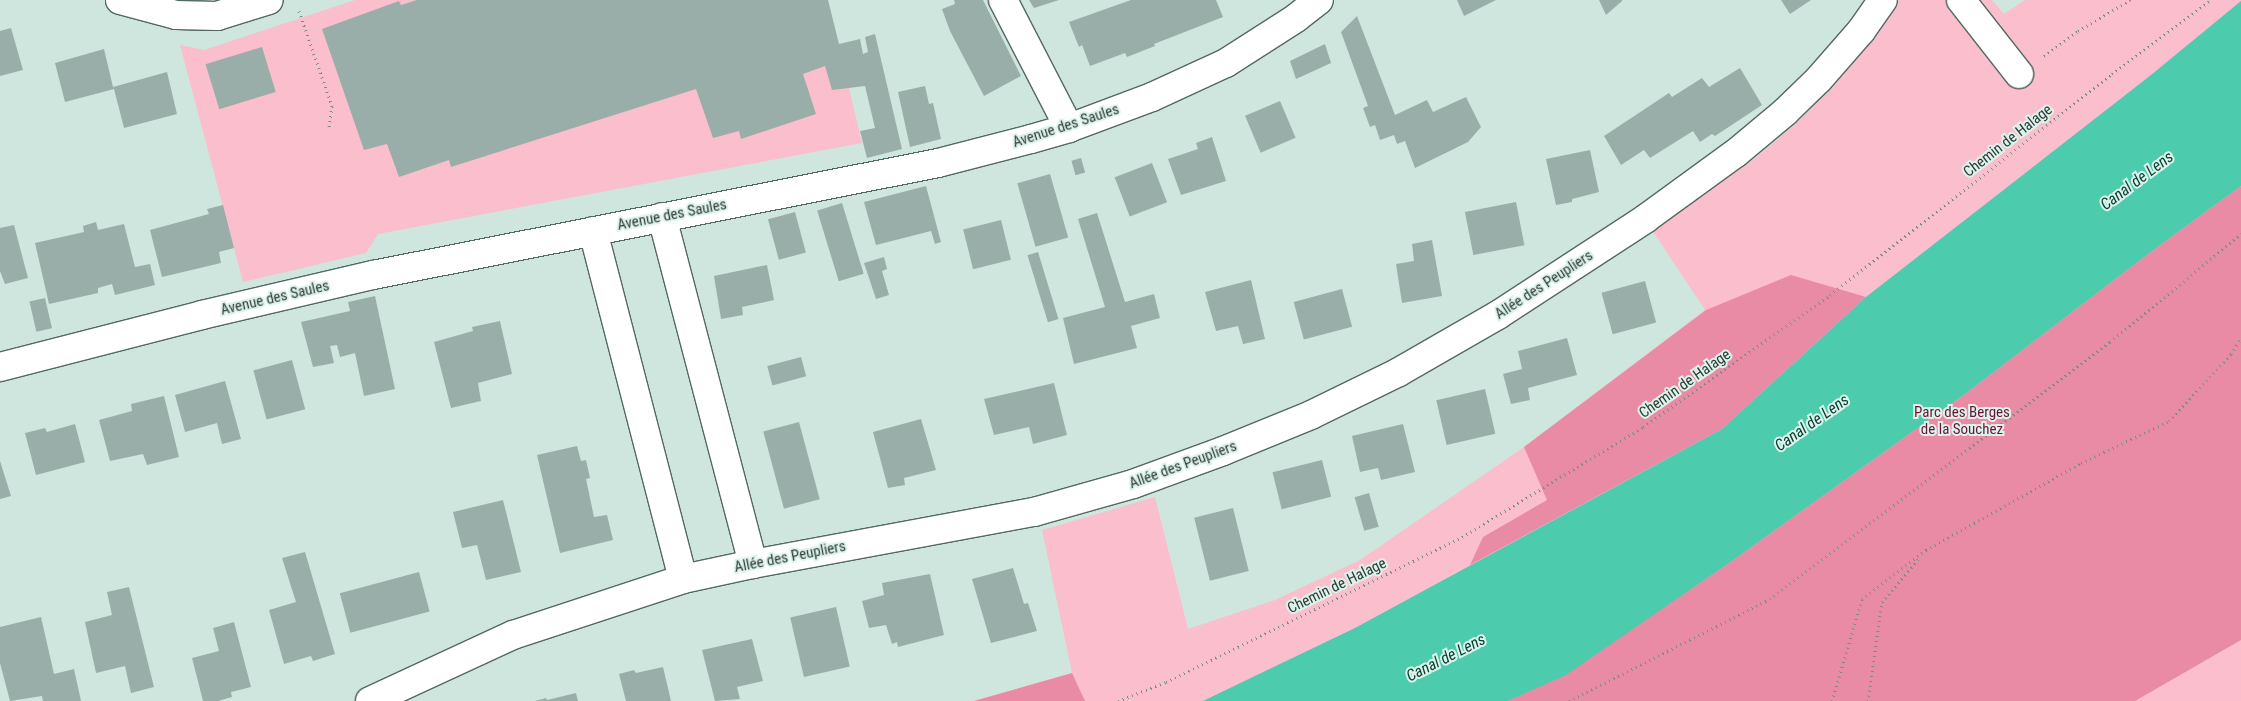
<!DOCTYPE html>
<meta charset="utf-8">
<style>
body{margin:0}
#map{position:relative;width:2241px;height:701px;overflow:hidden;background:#cfe6de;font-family:"Roboto Condensed",sans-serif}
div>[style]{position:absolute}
.green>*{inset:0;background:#fbbecd}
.forest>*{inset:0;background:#ea8ba5}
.water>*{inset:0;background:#4dcbad}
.building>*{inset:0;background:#99aea8;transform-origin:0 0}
.path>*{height:3px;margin-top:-1.5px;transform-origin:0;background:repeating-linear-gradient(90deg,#7b8a85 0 1px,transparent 0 5px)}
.roads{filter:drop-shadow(1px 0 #546862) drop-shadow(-1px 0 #546862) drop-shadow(0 1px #546862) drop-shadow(0 -1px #546862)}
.minor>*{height:28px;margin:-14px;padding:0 14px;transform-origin:14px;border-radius:14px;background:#fff}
span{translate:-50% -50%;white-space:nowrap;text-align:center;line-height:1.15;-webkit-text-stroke:4px #dcf3ec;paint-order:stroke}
.street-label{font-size:15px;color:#303936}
.park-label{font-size:15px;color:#691535}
.water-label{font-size:16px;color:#003c30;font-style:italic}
</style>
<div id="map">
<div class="green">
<div style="clip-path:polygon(355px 0,828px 0,862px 143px,378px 234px,366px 253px,243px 282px,180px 45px,204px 50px)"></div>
<div style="clip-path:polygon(1899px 0,1992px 0,2004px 14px,2025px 0,2241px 0,2241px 701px,974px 701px,1072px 673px,1042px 530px,1155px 497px,1188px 629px,1275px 600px,1360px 560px,1524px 447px,1705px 310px,1652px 230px,1753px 160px,1792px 127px,1832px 88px,1869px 44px)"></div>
</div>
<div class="forest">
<div style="clip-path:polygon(2241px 186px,2241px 640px,2135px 701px,1508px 701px,1566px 674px,1732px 561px,1965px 394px,2152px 251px)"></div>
<div style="clip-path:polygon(1791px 275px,1866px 297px,1722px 429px,1470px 565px,1483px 537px,1547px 500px,1524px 447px,1706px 310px)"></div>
<div style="clip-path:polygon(1072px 673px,1085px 701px,974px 701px)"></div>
</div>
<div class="water">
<div style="clip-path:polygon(2241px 1px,2241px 186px,2152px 251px,1965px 394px,1732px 561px,1566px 675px,1508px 701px,1203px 701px,1355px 628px,1722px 429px,1866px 297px,2151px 75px)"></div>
</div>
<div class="building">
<div style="clip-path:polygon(417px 0,828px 0,839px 44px,860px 39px,863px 54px,868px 52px,865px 37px,875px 34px,902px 149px,867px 158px,860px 131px,875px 128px,865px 86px,832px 90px,825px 66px,803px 74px,816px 114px,741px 139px,739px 131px,713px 138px,696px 89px,451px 167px,449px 160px,399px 177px,387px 144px,364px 150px,322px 29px,399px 1px,401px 5px)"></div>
<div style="clip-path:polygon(954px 0,983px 0,1021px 76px,984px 96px,950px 31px,942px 9px,955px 4px)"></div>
<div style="clip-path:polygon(1029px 0,1059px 0,1034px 8px)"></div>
<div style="clip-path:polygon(1131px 0,1216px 0,1223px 17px,1154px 44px,1155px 46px,1127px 57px,1125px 53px,1090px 66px,1082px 45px,1079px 47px,1069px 22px)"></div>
<div style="clip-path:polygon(1457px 0,1496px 0,1464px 16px)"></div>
<div style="clip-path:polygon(1599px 0,1622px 0,1622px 1px,1606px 15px)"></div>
<div style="clip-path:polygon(1781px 0,1811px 0,1790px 14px)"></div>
<div style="clip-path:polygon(1357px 16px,1395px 115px,1427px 100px,1433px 112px,1466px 97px,1481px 127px,1468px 142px,1415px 168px,1405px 141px,1397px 144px,1394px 135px,1380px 140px,1375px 125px,1370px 127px,1363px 108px,1368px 106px,1341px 32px)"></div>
<div style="clip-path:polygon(11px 28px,23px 70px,0 76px,0 31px)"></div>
<div style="clip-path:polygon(1325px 44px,1331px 63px,1296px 79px,1290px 61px)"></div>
<div style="left:262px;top:47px;width:47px;height:59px;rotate:73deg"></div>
<div style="clip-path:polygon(104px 49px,113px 87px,167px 72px,177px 114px,124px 128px,114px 89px,65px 102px,55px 63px)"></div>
<div style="clip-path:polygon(1740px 68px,1762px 105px,1715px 136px,1712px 134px,1700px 142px,1693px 131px,1650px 158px,1644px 150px,1621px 165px,1604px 136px,1669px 93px,1672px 97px,1702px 78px,1709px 87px)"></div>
<div style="clip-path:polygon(925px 86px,929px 104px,933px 103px,941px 139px,910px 147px,898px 92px)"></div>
<div style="left:1280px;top:101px;width:40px;height:38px;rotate:67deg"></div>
<div style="clip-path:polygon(1212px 137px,1226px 181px,1181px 195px,1168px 159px,1198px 149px,1196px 143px)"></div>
<div style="clip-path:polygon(1590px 150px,1599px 192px,1572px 199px,1572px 202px,1556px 205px,1546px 159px)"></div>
<div style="left:1081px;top:158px;width:15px;height:10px;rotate:74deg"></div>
<div style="left:1152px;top:163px;width:42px;height:40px;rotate:69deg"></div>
<div style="left:1050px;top:174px;width:66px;height:34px;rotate:74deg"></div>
<div style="clip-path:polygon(926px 186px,941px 242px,935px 244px,931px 231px,876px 245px,864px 202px)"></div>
<div style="left:1516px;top:202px;width:44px;height:52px;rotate:79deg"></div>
<div style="left:842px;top:203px;width:74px;height:26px;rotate:73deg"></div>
<div style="clip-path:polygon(223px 205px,234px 248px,219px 252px,221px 263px,162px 277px,150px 230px,209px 214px,207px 209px)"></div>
<div style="left:795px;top:212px;width:42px;height:28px;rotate:75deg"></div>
<div style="clip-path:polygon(1097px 213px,1125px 302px,1154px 294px,1160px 318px,1131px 326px,1137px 348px,1074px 364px,1063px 318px,1105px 307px,1078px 219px)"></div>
<div style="left:1001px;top:220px;width:41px;height:39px;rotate:76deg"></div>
<div style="clip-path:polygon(96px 222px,98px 230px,124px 224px,135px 267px,150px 264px,155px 285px,115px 295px,112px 284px,98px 288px,98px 293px,49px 304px,35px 243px,84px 232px,83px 226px)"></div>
<div style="clip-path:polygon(14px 225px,28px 278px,5px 284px,0 271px,0 228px)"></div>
<div style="clip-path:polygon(1432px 240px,1442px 296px,1402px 303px,1396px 264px,1414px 261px,1412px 244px)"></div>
<div style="left:1038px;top:252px;width:70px;height:11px;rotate:73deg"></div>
<div style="clip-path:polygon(884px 257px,887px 269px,882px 271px,889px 295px,876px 299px,864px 263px)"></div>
<div style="clip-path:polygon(767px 265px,774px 300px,742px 307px,743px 315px,721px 319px,714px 276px)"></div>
<div style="clip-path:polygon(1251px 280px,1265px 339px,1243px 344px,1238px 326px,1216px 331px,1205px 292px)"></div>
<div style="left:1645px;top:281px;width:43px;height:45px;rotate:75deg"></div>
<div style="left:1342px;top:289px;width:39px;height:50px;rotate:75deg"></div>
<div style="clip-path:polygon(375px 296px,395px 389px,364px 396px,355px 353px,340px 357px,337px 345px,330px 346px,334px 363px,313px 367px,301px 322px,350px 311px,348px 302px)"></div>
<div style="left:45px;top:298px;width:31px;height:16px;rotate:77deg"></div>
<div style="clip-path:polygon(500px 321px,512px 374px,478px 383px,481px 401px,451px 408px,434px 342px,473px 331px,472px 327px)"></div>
<div style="clip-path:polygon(1567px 338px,1577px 375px,1528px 388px,1530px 400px,1511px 404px,1503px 374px,1522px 369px,1518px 351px)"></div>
<div style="left:801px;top:357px;width:20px;height:35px;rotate:75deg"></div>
<div style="left:292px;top:360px;width:51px;height:40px;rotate:75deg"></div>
<div style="clip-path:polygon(225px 381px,241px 439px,222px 444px,217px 423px,185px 432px,175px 395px)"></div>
<div style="clip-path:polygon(1054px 383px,1067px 435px,1033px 444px,1029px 427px,994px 435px,984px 399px)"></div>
<div style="left:1485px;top:389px;width:46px;height:50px;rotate:77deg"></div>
<div style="clip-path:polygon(164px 396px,179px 457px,147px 465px,143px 454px,110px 461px,99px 420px,132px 411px,131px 404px)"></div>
<div style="clip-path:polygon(921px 419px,936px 470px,904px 478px,905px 485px,888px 488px,873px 432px)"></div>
<div style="left:799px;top:422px;width:80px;height:37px;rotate:75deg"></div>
<div style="clip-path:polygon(75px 424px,85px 462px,36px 475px,25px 433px,45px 428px,47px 432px)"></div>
<div style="clip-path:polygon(1403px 424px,1415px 472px,1381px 480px,1378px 468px,1360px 472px,1352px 436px)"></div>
<div style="clip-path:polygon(577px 446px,581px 461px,586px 460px,590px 478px,586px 479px,594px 517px,607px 515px,613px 540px,560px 553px,537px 455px)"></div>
<div style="left:1322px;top:460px;width:38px;height:51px;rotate:76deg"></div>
<div style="clip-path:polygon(0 461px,11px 496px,0 499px)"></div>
<div style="left:1369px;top:493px;width:35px;height:15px;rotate:74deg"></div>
<div style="clip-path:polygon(503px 500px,521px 572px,486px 580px,477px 545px,462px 548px,453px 512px)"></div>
<div style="left:1233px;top:508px;width:65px;height:40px;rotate:76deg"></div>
<div style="clip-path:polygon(305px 552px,335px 654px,313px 661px,311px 656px,284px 664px,269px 610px,296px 602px,282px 558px)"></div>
<div style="clip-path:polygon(1013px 568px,1024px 604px,1028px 603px,1037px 631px,991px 643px,972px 579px)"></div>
<div style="left:419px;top:572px;width:41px;height:82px;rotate:75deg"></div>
<div style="clip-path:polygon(930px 574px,944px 635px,898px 647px,897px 642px,892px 644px,886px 625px,869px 628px,862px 601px,884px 595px,882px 583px)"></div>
<div style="clip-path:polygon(129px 587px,154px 687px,131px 693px,125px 666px,96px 673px,85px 622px,112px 615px,107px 592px)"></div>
<div style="left:836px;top:607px;width:61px;height:47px;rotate:77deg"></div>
<div style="clip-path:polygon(41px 617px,54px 674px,74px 669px,81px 701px,43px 701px,42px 696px,10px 701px,0 663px,0 627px)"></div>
<div style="clip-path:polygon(234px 622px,251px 687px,231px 692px,232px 697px,218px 701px,203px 701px,192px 658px,219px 651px,213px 628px)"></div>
<div style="clip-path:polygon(752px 639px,763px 681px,737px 687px,740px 699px,715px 701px,702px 650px)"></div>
<div style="clip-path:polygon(663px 667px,671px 701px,626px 701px,619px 674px,634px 670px,636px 673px)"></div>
<div style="clip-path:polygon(576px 693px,578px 701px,535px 701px,546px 698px,547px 700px)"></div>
</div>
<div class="path">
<div style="left:299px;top:11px;width:101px;rotate:70.8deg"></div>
<div style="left:332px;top:106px;width:21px;rotate:98deg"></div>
<div style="left:2044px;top:56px;width:42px;rotate:-36.3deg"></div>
<div style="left:2078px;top:31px;width:61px;rotate:-30.8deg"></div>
<div style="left:1118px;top:701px;width:52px;rotate:-21.6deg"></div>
<div style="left:1166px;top:682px;width:330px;rotate:-26.1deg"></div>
<div style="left:1462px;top:537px;width:212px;rotate:-31.3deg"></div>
<div style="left:1643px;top:427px;width:229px;rotate:-35.2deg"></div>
<div style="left:1830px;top:295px;width:358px;rotate:-38.1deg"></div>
<div style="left:2112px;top:74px;width:124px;rotate:-36.8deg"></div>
<div style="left:1569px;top:701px;width:225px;rotate:-26.9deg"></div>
<div style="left:1770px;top:599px;width:426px;rotate:-37.1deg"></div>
<div style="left:2110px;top:342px;width:170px;rotate:-39.5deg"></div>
<div style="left:1832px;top:701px;width:106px;rotate:-73.6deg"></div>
<div style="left:1862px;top:599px;width:81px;rotate:-37.4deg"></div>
<div style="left:1926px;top:550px;width:178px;rotate:-29.3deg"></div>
<div style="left:2081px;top:463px;width:98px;rotate:-25.5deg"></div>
<div style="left:2169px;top:421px;width:91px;rotate:-47.2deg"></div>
<div style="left:2231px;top:354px;width:19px;rotate:-58deg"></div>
<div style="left:1868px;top:701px;width:100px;rotate:-82deg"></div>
<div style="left:1882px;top:602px;width:60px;rotate:-49.7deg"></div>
</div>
<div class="roads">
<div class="minor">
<div style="left:120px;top:0;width:58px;rotate:15deg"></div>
<div style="left:176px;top:15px;width:41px;rotate:1.4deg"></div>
<div style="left:217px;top:16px;width:54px;rotate:-17.1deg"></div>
<div style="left:1003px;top:0;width:144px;rotate:62.7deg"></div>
<div style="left:1961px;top:0;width:94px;rotate:51.9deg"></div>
<div style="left:662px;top:217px;width:359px;rotate:75.3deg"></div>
<div style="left:593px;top:231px;width:359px;rotate:75.5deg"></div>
<div style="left:0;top:367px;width:209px;rotate:-14.4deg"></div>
<div style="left:202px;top:315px;width:176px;rotate:-13.2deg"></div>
<div style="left:373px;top:275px;width:576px;rotate:-11.21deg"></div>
<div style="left:938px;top:163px;width:96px;rotate:-14.5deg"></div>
<div style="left:1031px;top:139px;width:40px;rotate:-16deg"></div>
<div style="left:1069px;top:128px;width:89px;rotate:-20.5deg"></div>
<div style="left:1152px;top:97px;width:81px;rotate:-24.7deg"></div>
<div style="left:1226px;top:63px;width:83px;rotate:-32.7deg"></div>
<div style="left:1296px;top:18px;width:29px;rotate:-38deg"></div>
<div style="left:370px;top:701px;width:157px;rotate:-24.8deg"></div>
<div style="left:513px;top:635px;width:179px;rotate:-18.2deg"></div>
<div style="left:683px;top:579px;width:72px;rotate:-12.1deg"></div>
<div style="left:753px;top:564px;width:286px;rotate:-10.5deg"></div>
<div style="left:1034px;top:512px;width:103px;rotate:-15.8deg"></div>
<div style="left:1133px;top:484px;width:96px;rotate:-20.1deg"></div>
<div style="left:1223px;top:451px;width:95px;rotate:-22.2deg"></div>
<div style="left:1311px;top:415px;width:98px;rotate:-26deg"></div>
<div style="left:1399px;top:372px;width:114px;rotate:-29.9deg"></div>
<div style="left:1498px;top:315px;width:176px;rotate:-33.1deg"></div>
<div style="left:1645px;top:219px;width:112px;rotate:-36deg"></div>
<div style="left:1736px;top:153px;width:64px;rotate:-39.9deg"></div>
<div style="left:1785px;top:112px;width:47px;rotate:-44.1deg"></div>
<div style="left:1819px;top:79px;width:64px;rotate:-48.8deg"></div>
<div style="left:1861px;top:31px;width:38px;rotate:-55deg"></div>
</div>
</div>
<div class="street-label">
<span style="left:1066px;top:126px;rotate:-18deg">Avenue des Saules</span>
<span style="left:2008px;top:141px;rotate:-38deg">Chemin de Halage</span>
<span style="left:672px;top:215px;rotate:-11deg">Avenue des Saules</span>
<span style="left:1544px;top:285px;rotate:-33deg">Allée des Peupliers</span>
<span style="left:275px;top:298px;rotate:-13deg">Avenue des Saules</span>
<span style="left:1685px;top:384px;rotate:-35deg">Chemin de Halage</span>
<span style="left:1183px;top:465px;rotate:-20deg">Allée des Peupliers</span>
<span style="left:790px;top:557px;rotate:-11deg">Allée des Peupliers</span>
<span style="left:1337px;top:586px;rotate:-26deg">Chemin de Halage</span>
</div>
<div class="park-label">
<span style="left:1962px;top:421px">Parc des Berges<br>de la Souchez</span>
</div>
<div class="water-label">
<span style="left:2137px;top:181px;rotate:-37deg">Canal de Lens</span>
<span style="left:1812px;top:423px;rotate:-35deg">Canal de Lens</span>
<span style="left:1446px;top:658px;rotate:-27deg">Canal de Lens</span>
</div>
</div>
